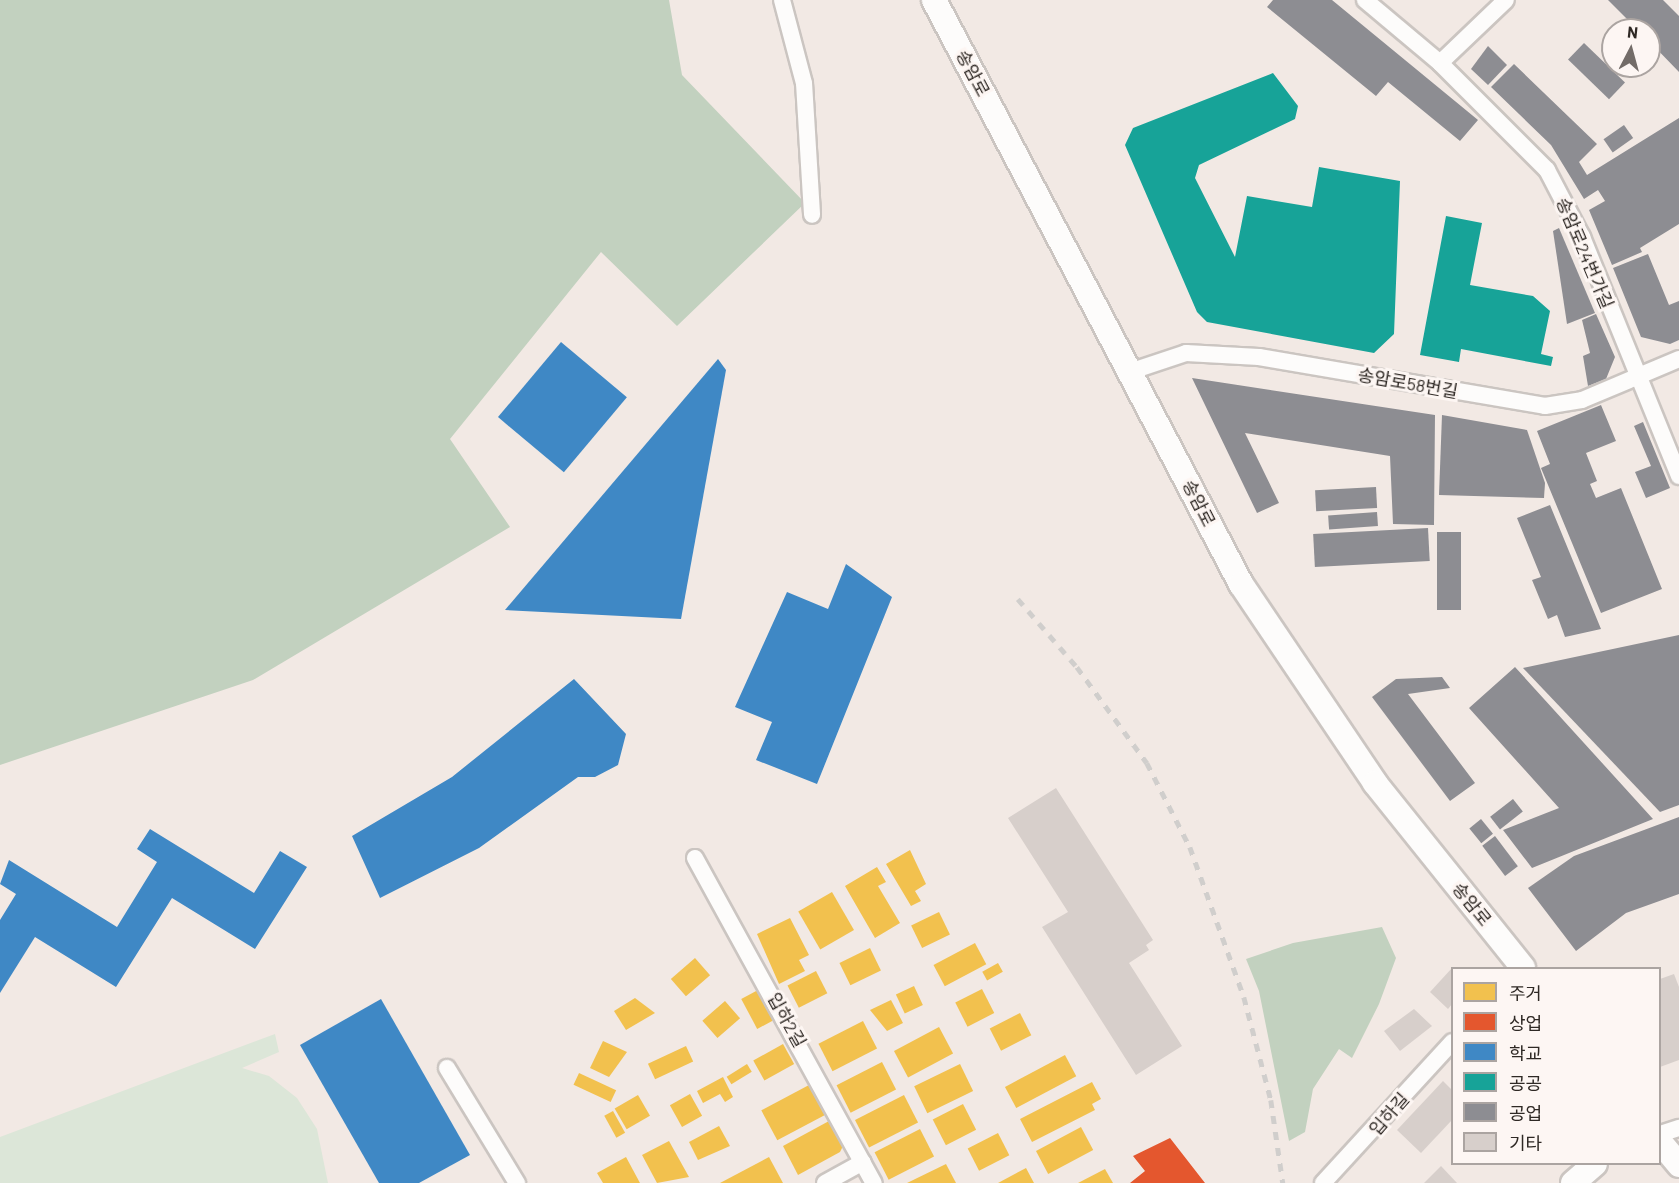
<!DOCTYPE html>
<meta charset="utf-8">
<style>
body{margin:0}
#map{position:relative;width:1679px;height:1183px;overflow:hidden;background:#f2e9e4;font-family:Barlow,"Noto Sans KR",sans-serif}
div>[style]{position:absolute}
.green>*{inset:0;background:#dce6d8}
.forest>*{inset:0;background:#c2d1bf}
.homes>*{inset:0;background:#f2c14e;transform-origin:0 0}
.shops>*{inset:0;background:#e4572e}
.schools>*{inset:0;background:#3f88c5;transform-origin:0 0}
.public>*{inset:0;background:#17a398}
.industry>*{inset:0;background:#8d8d92;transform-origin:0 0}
.building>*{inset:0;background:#d7cfcb}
.roads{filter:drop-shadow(2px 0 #cbc5c1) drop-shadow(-2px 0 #cbc5c1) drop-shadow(0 2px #cbc5c1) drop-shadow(0 -2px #cbc5c1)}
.street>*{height:16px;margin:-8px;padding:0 8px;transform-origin:8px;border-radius:8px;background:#fdfcfb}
.secondary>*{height:24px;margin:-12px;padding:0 12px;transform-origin:12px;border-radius:12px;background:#fdfcfb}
.rail>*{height:4.5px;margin-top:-2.25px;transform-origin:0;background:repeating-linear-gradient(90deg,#d0cecc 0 8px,transparent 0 16px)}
span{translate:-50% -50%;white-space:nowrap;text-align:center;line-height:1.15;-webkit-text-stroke:6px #fdf6f3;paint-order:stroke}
.street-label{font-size:18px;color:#2f2925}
.legend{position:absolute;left:1451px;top:967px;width:210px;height:198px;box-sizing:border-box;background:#fdf6f3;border:2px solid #aba4a1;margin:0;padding:8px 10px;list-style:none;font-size:18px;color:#2f2925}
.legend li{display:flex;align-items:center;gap:12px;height:30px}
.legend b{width:30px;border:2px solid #aba4a1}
.north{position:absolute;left:1601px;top:18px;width:60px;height:60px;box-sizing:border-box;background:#fdf6f3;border:2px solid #aba4a1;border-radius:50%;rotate:6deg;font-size:16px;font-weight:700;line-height:24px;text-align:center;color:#2f2925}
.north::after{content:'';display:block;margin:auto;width:21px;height:27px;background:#736c68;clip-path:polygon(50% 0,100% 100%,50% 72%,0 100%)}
</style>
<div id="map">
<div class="green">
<div style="clip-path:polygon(275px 1034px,279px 1052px,242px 1068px,269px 1076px,297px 1098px,317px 1129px,328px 1183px,0 1183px,0 1137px)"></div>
</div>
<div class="forest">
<div style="clip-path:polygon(0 0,669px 0,682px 75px,805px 203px,677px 326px,601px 252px,450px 439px,510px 527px,253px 680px,0 765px)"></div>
<div style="clip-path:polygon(1382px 927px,1396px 958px,1379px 1004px,1352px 1058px,1339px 1049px,1313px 1089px,1305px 1132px,1289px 1141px,1259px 991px,1246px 959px,1293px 943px)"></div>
</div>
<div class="homes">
<div style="clip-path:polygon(910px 850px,926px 884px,915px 891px,921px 901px,911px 906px,886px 864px)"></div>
<div style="clip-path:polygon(877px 867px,886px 882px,878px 886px,900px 923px,875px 938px,845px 886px)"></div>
<div style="left:832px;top:892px;width:44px;height:39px;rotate:60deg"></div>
<div style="left:939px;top:912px;width:25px;height:31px;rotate:64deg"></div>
<div style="clip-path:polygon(790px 918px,809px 955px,799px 960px,805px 971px,779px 984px,757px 934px)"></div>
<div style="left:975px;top:943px;width:24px;height:47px;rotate:62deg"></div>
<div style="left:870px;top:948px;width:25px;height:34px;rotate:64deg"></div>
<div style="left:695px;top:958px;width:23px;height:32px;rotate:49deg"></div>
<div style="left:998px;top:963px;width:10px;height:18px;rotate:61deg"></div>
<div style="left:816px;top:971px;width:25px;height:32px;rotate:63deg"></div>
<div style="left:914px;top:986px;width:21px;height:20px;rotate:65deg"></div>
<div style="left:982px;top:989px;width:27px;height:30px;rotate:63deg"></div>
<div style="left:758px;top:990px;width:34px;height:19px;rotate:62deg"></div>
<div style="clip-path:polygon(635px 998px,655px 1013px,626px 1030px,614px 1011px)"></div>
<div style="clip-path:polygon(891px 1000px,903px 1023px,887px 1031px,870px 1010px)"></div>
<div style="left:725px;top:1001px;width:23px;height:30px;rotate:49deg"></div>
<div style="left:1020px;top:1013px;width:25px;height:34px;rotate:63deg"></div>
<div style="left:863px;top:1021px;width:31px;height:50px;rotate:63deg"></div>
<div style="left:939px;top:1027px;width:30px;height:51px;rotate:62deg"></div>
<div style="clip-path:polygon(603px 1041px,627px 1052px,609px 1077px,590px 1068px)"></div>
<div style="left:783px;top:1044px;width:23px;height:34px;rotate:61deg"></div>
<div style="left:686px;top:1046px;width:17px;height:42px;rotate:65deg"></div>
<div style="left:1065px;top:1055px;width:24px;height:68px;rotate:62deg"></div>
<div style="left:882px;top:1062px;width:31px;height:51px;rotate:63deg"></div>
<div style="left:747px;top:1064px;width:9px;height:24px;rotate:58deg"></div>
<div style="left:960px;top:1064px;width:30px;height:51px;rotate:64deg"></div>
<div style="left:579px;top:1073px;width:41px;height:13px;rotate:25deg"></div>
<div style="clip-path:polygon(723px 1077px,733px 1097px,725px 1102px,720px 1094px,703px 1103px,697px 1091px)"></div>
<div style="clip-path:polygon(1092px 1082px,1101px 1099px,1092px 1104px,1095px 1110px,1032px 1142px,1020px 1119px)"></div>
<div style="left:809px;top:1085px;width:34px;height:54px;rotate:62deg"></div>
<div style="left:690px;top:1094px;width:25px;height:23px;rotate:61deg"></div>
<div style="left:638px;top:1095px;width:24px;height:27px;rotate:60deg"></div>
<div style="left:904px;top:1095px;width:31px;height:55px;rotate:63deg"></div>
<div style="left:963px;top:1104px;width:29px;height:34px;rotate:63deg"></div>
<div style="left:613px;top:1111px;width:25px;height:10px;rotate:61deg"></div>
<div style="clip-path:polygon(829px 1121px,843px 1146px,840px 1152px,798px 1175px,783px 1146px)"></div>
<div style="clip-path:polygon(719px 1126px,730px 1146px,698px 1160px,689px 1142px)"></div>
<div style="left:1081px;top:1127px;width:26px;height:51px;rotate:62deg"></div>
<div style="left:920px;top:1129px;width:31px;height:51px;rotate:63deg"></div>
<div style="left:998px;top:1133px;width:25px;height:34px;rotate:63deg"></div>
<div style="clip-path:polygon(669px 1141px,689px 1177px,657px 1183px,642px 1155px)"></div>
<div style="clip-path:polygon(626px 1157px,640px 1183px,603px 1183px,597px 1173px)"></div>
<div style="clip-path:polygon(769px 1157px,783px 1183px,720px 1183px)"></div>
<div style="clip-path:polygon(946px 1164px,956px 1183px,907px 1183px)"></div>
<div style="clip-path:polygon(1026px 1168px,1034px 1183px,998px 1183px)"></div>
<div style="clip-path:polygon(1105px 1169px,1113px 1183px,1078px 1183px)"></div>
</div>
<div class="shops">
<div style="clip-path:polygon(1170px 1138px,1205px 1183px,1130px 1183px,1145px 1171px,1133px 1156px)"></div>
</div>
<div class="schools">
<div style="left:561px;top:342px;width:86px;height:98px;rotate:40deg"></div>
<div style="clip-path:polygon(718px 359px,726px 370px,681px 619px,505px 610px)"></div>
<div style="clip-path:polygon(846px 564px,892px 597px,817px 784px,756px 760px,772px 722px,735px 707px,787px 592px,828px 609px)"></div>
<div style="clip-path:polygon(574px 679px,626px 734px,618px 765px,595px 777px,578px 777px,479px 848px,380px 898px,352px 836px,452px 777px)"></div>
<div style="clip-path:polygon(150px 829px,254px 893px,280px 851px,307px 867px,255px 949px,172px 898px,116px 987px,35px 937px,0 993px,0 920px,16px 894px,0 884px,9px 860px,117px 927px,157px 862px,137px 849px)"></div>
<div style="clip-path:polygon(381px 999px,470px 1155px,419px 1183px,379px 1183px,300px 1045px)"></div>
</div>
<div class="public">
<div style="clip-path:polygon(1273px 73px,1298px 106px,1295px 119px,1199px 165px,1195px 178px,1235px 257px,1247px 196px,1312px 207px,1319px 167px,1400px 181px,1394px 334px,1374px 353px,1207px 322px,1197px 312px,1125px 145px,1133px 128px)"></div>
<div style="clip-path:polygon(1446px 216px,1482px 223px,1470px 285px,1533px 296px,1550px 311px,1541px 354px,1553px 357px,1551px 366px,1461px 349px,1459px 362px,1420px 355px)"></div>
</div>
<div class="industry">
<div style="clip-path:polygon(1273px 0,1332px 0,1478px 120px,1460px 141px,1388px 82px,1376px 96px,1267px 7px)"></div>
<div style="clip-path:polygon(1608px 0,1663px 0,1679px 16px,1679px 72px,1649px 41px,1649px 30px,1638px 30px)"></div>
<div style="left:1584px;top:43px;width:57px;height:23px;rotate:44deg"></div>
<div style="clip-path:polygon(1488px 46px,1507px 65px,1488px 85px,1471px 69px)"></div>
<div style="clip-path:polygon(1514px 64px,1597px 144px,1579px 162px,1587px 175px,1679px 118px,1679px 224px,1640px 248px,1642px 252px,1612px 265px,1589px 210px,1605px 201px,1598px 190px,1584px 199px,1551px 145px,1491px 87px)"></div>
<div style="left:1624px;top:125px;width:16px;height:25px;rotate:55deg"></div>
<div style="clip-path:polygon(1559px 228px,1595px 313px,1567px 324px,1553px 231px)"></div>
<div style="clip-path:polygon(1648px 254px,1669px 305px,1679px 301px,1679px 340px,1670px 344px,1641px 337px,1613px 268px)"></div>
<div style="clip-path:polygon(1596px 314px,1615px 357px,1606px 379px,1588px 386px,1583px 356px,1590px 353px,1582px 320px)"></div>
<div style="clip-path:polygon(1192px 378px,1435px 415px,1434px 525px,1393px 524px,1390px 456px,1245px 433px,1279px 503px,1257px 513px)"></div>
<div style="clip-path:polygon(1601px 405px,1616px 441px,1586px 453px,1597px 481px,1590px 484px,1596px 498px,1621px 488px,1662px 589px,1601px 613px,1541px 468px,1550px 464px,1537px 431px)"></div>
<div style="clip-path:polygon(1442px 415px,1527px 430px,1545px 483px,1544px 498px,1439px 495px)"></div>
<div style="clip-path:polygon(1643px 422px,1670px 488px,1646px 498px,1635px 472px,1651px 466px,1634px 426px)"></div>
<div style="left:1376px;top:487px;width:21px;height:61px;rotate:87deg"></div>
<div style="clip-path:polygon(1550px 505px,1601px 629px,1565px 637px,1557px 615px,1548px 619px,1532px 580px,1541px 577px,1517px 518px)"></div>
<div style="left:1377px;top:512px;width:14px;height:49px;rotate:86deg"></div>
<div style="left:1428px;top:528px;width:33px;height:115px;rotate:87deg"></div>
<div style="left:1437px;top:532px;width:24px;height:78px"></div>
<div style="clip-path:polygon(1679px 635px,1679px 805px,1660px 812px,1523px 668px)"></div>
<div style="clip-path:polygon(1515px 667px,1653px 819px,1532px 868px,1503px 830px,1559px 808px,1469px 708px)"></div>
<div style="clip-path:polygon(1442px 677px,1450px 688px,1408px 694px,1475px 783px,1450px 801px,1372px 697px,1396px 679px)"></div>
<div style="left:1513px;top:799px;width:16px;height:29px;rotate:52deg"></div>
<div style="clip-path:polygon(1679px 817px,1679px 894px,1626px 913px,1576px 951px,1528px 888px,1574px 856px)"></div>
<div style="left:1481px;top:819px;width:19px;height:15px;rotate:51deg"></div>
<div style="left:1495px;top:836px;width:38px;height:16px;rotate:53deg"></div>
</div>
<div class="building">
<div style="clip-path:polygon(1056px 788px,1153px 940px,1146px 945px,1149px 950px,1129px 963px,1182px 1046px,1136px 1075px,1042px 927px,1068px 912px,1008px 818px)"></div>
<div style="clip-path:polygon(1452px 968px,1452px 1004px,1448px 1009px,1430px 992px)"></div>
<div style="clip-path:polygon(1674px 974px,1679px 987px,1679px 1060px,1660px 1067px,1660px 979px)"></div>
<div style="clip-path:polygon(1414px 1009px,1432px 1026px,1400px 1051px,1384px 1031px)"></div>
<div style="clip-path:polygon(1443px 1081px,1452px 1090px,1452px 1120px,1421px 1153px,1397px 1130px)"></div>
<div style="clip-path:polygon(1441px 1166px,1457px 1183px,1424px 1183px)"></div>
</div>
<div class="roads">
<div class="street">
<div style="left:782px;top:0;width:86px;rotate:75.2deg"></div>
<div style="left:804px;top:83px;width:132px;rotate:86.5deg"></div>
<div style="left:1365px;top:0;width:98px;rotate:40deg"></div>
<div style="left:1440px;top:63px;width:151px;rotate:45deg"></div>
<div style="left:1547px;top:170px;width:76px;rotate:62.4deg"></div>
<div style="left:1582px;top:237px;width:258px;rotate:67.9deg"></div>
<div style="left:1440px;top:63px;width:91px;rotate:-43.7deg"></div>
<div style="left:1132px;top:371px;width:57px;rotate:-18.4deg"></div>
<div style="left:1186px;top:353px;width:73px;rotate:3.1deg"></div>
<div style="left:1259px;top:357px;width:290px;rotate:9.7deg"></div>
<div style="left:1545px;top:406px;width:37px;rotate:-9deg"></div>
<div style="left:1582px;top:400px;width:105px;rotate:-22.9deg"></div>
<div style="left:695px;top:858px;width:371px;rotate:61.2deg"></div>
<div style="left:447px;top:1068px;width:135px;rotate:58.7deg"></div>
<div style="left:1660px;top:1134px;width:20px;rotate:-18deg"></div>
<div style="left:825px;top:1183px;width:43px;rotate:-28.9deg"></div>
<div style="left:1323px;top:1183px;width:191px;rotate:-47.5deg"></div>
</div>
<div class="secondary">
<div style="left:934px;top:0;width:660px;rotate:62.27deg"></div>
<div style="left:1241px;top:584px;width:240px;rotate:56deg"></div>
<div style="left:1375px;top:783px;width:237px;rotate:51.3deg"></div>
<div style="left:1660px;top:1142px;width:30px;rotate:50deg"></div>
<div style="left:1573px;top:1183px;width:29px;rotate:-41deg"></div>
</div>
</div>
<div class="rail">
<div style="left:1018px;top:599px;width:90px;rotate:49.1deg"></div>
<div style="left:1077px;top:667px;width:119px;rotate:53.9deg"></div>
<div style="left:1147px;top:763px;width:94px;rotate:62.9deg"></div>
<div style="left:1190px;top:847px;width:159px;rotate:70.2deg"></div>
<div style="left:1244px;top:997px;width:106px;rotate:75.3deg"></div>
<div style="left:1271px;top:1100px;width:84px;rotate:81.8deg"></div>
</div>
<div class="street-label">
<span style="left:973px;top:73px;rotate:62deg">송암로</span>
<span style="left:1585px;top:253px;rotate:67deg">송암로24번가길</span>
<span style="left:1408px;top:383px;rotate:10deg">송암로58번길</span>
<span style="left:1199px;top:503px;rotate:63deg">송암로</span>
<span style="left:1472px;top:904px;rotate:51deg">송암로</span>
<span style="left:787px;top:1020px;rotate:61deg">입하2길</span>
<span style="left:1389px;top:1114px;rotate:-49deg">입하길</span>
</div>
<ul class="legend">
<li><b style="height:16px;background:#f2c14e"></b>주거</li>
<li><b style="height:16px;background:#e4572e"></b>상업</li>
<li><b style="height:16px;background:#3f88c5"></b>학교</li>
<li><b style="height:16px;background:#17a398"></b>공공</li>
<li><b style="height:16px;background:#8d8d92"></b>공업</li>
<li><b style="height:16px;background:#d7cfcb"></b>기타</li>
</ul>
<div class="north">N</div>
</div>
